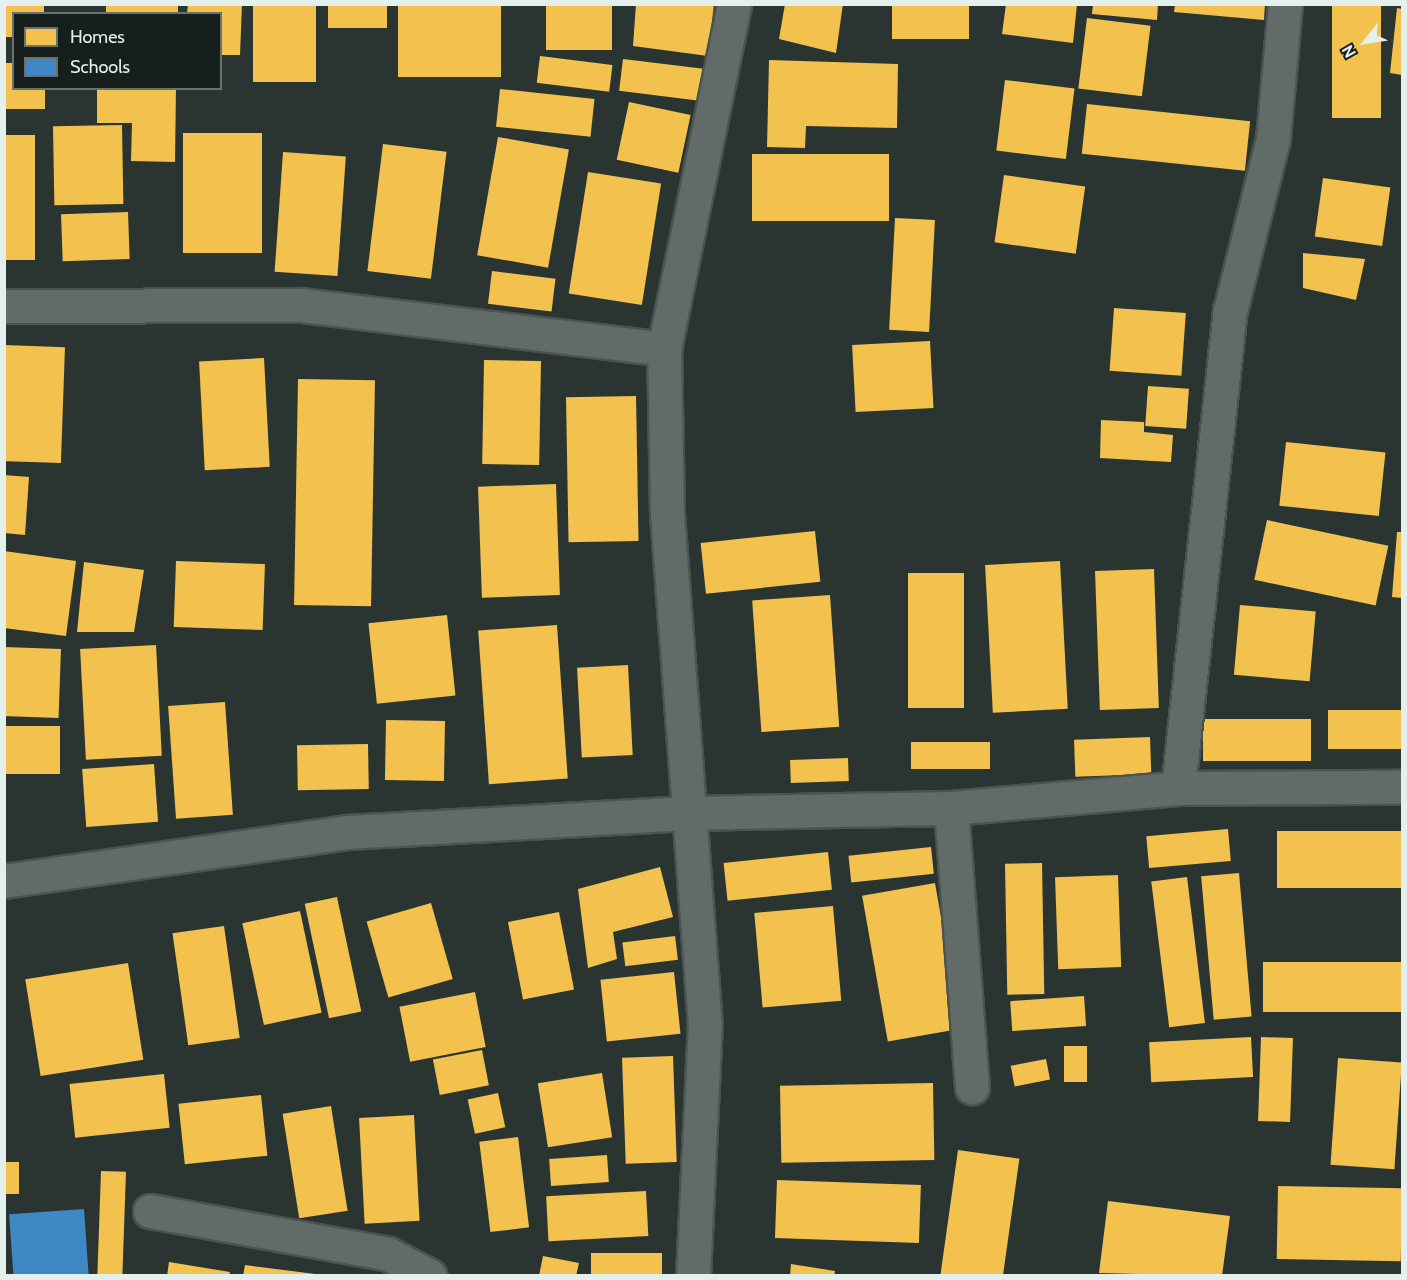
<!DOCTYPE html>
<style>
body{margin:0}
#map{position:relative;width:1407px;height:1280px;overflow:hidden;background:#2a3532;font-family:Cabin,sans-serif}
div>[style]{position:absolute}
.homes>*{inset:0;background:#f2c14e;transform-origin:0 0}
.schools>*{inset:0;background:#3f88c5;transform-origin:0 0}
.roads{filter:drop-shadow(2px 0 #4a5350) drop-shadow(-2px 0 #4a5350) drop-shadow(0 2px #4a5350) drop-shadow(0 -2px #4a5350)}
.minor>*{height:33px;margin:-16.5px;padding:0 16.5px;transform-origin:16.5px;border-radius:16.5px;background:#616b68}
span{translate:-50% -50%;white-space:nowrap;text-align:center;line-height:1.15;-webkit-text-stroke:6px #161f1c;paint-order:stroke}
.frame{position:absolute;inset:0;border:6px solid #e4f0ec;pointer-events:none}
.legend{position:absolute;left:12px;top:12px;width:210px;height:78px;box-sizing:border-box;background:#161f1c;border:2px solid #68736f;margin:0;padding:8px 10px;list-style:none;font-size:18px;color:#e4f0ec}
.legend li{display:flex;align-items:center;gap:12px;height:30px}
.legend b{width:30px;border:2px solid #68736f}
.north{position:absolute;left:1335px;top:12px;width:60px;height:60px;-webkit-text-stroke:4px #161f1c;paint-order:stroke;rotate:240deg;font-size:16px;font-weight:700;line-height:24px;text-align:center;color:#e4f0ec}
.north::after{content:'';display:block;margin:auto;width:21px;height:27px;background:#e4f0ec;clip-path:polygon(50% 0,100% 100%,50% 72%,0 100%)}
</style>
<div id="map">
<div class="homes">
<div style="clip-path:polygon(4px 4px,44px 4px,44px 14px,14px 14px,14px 37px,4px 37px)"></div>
<div style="left:106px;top:4px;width:72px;height:10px"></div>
<div style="clip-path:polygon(188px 4px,242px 4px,240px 55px,220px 55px,220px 14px,187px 14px)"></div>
<div style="left:253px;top:4px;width:63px;height:78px"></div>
<div style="left:328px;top:4px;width:59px;height:24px"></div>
<div style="left:398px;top:4px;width:103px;height:73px"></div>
<div style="left:546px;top:4px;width:66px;height:46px"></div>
<div style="clip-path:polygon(636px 4px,714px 4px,708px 56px,633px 46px)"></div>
<div style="clip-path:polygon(785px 4px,843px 4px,836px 53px,779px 39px)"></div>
<div style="left:892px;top:4px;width:77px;height:35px"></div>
<div style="clip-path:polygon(1006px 4px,1077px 4px,1073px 43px,1002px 34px)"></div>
<div style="clip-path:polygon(1093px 4px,1158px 4px,1157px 20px,1092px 14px)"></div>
<div style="clip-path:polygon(1175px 4px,1265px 4px,1264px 20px,1174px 12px)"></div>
<div style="left:1332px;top:4px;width:49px;height:114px"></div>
<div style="clip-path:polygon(1397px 8px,1402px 9px,1402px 75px,1390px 73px)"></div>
<div style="left:1087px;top:18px;width:64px;height:71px;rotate:7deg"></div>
<div style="left:540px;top:56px;width:73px;height:27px;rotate:7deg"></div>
<div style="left:623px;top:59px;width:83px;height:32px;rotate:7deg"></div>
<div style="clip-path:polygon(769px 60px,898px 64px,897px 128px,806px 126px,805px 148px,767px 147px)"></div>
<div style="clip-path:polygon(4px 63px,14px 63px,14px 88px,45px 88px,45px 109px,4px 109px)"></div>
<div style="left:1005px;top:80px;width:70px;height:71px;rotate:7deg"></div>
<div style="clip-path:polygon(97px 88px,176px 88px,175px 162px,131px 161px,132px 123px,97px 123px)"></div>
<div style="left:500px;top:89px;width:95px;height:38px;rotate:6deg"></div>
<div style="left:629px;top:102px;width:63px;height:59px;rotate:12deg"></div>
<div style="left:1087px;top:104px;width:164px;height:50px;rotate:6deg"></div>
<div style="left:122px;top:125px;width:79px;height:69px;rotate:89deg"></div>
<div style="left:183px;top:133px;width:79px;height:120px"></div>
<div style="left:4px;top:135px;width:31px;height:125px"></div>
<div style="left:498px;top:137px;width:72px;height:120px;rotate:10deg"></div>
<div style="left:383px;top:144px;width:64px;height:128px;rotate:7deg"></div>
<div style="left:283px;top:152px;width:63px;height:120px;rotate:4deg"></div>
<div style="left:752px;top:154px;width:137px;height:67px"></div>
<div style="left:588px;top:172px;width:74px;height:123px;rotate:9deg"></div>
<div style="left:1004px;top:175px;width:82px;height:68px;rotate:8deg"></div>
<div style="left:1323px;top:178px;width:68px;height:59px;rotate:8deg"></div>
<div style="left:128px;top:212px;width:47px;height:67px;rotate:88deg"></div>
<div style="left:895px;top:218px;width:40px;height:112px;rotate:3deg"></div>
<div style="clip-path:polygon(1303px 253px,1365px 259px,1356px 300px,1303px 288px)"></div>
<div style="left:492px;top:271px;width:64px;height:33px;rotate:7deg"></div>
<div style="left:1114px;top:308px;width:72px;height:63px;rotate:4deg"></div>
<div style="left:930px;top:341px;width:67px;height:78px;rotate:87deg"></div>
<div style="left:4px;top:345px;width:61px;height:116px;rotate:2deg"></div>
<div style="left:264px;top:358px;width:109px;height:65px;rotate:87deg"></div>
<div style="left:484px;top:360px;width:57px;height:104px;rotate:1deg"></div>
<div style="left:298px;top:379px;width:77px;height:226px;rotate:1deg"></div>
<div style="left:1148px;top:386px;width:41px;height:40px;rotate:4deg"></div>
<div style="left:636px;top:396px;width:145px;height:70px;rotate:89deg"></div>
<div style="clip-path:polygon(1101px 420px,1144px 422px,1144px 432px,1173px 435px,1171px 462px,1100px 458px)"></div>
<div style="left:1286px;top:442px;width:100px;height:64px;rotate:6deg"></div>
<div style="clip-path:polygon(4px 475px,29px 477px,25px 535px,4px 533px)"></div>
<div style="left:556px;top:484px;width:111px;height:78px;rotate:88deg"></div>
<div style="left:1267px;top:520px;width:124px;height:61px;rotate:12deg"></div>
<div style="left:815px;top:531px;width:51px;height:115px;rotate:84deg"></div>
<div style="clip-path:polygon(1397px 532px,1402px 532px,1402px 598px,1392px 597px)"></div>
<div style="clip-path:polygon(4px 551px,76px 561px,66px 636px,4px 628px)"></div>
<div style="left:176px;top:561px;width:89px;height:66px;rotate:2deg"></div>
<div style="left:1060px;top:561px;width:148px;height:75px;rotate:87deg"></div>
<div style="clip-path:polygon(84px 562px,144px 570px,134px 632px,77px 632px)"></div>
<div style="left:1154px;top:569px;width:139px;height:59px;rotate:88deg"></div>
<div style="left:908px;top:573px;width:56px;height:135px"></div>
<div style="left:830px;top:595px;width:132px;height:78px;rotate:86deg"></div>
<div style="left:1240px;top:605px;width:76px;height:70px;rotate:5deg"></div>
<div style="left:447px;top:615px;width:81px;height:79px;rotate:84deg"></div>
<div style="left:557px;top:625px;width:154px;height:79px;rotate:86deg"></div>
<div style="left:156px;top:645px;width:111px;height:76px;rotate:87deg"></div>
<div style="left:4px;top:647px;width:57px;height:69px;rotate:2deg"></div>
<div style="left:628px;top:665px;width:90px;height:51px;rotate:87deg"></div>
<div style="left:225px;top:702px;width:113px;height:57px;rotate:86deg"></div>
<div style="left:1402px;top:710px;width:39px;height:74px;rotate:90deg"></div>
<div style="left:1311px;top:719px;width:42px;height:108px;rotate:90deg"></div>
<div style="left:386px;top:720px;width:59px;height:60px;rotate:1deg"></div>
<div style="left:4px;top:726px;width:56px;height:48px"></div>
<div style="left:1150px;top:737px;width:37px;height:76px;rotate:88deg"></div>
<div style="left:990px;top:742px;width:27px;height:79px;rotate:90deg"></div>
<div style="left:368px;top:744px;width:45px;height:71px;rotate:89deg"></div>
<div style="left:848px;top:758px;width:23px;height:58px;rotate:88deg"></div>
<div style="left:154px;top:764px;width:58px;height:72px;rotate:86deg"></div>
<div style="left:1228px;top:829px;width:32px;height:82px;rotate:85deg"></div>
<div style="left:1402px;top:831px;width:57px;height:125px;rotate:90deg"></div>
<div style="left:931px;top:847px;width:27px;height:83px;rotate:84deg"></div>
<div style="left:828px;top:852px;width:38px;height:105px;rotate:84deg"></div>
<div style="left:1042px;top:863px;width:131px;height:37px;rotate:89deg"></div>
<div style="clip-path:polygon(660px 867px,673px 917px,613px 932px,617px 959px,588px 968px,578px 889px)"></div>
<div style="left:1239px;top:873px;width:144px;height:38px;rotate:85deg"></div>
<div style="left:1118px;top:875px;width:92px;height:63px;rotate:88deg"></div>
<div style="left:1187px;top:877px;width:147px;height:36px;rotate:83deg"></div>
<div style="left:935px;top:883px;width:148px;height:74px;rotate:80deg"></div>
<div style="left:337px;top:897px;width:117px;height:33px;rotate:78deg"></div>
<div style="left:431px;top:903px;width:79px;height:67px;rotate:74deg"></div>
<div style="left:833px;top:906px;width:95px;height:79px;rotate:85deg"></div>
<div style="left:300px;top:911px;width:104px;height:59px;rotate:78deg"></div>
<div style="left:559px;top:912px;width:79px;height:52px;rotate:79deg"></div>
<div style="left:224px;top:926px;width:113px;height:52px;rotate:82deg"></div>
<div style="left:675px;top:936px;width:24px;height:53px;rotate:83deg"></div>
<div style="left:1402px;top:962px;width:50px;height:139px;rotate:90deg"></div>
<div style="left:128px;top:963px;width:98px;height:104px;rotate:81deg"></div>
<div style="left:674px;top:972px;width:62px;height:74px;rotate:84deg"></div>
<div style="left:475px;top:992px;width:56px;height:77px;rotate:79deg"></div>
<div style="left:1084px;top:996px;width:30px;height:74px;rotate:86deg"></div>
<div style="left:1251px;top:1037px;width:40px;height:102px;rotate:87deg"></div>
<div style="left:1261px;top:1037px;width:32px;height:84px;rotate:2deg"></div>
<div style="left:1064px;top:1046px;width:23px;height:36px"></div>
<div style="left:482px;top:1050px;width:36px;height:50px;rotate:79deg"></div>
<div style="left:673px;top:1056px;width:106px;height:51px;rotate:88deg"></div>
<div style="left:1338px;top:1058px;width:64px;height:107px;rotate:4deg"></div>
<div style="left:1046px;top:1059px;width:21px;height:36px;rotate:79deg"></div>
<div style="left:602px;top:1073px;width:65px;height:65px;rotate:81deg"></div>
<div style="left:164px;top:1074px;width:54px;height:95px;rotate:84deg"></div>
<div style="left:933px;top:1083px;width:77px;height:153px;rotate:89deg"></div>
<div style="left:498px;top:1093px;width:35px;height:31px;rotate:78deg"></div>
<div style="left:261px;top:1095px;width:61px;height:83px;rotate:84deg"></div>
<div style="left:331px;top:1106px;width:106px;height:49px;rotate:81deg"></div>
<div style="left:414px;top:1115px;width:106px;height:55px;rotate:87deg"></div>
<div style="left:518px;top:1137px;width:91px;height:39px;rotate:83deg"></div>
<div style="left:958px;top:1150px;width:62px;height:126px;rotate:8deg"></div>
<div style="left:607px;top:1155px;width:27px;height:58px;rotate:86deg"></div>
<div style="left:19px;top:1162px;width:32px;height:15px;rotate:90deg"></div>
<div style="left:101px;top:1171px;width:25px;height:105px;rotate:2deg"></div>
<div style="left:777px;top:1180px;width:144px;height:58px;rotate:2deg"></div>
<div style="left:1278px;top:1186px;width:124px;height:73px;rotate:1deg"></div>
<div style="left:646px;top:1191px;width:45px;height:100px;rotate:87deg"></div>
<div style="clip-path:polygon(1108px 1201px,1230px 1216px,1222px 1276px,1099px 1273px)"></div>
<div style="left:591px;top:1253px;width:71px;height:23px"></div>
<div style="clip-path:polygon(543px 1256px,579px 1263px,576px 1276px,539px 1276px)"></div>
<div style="clip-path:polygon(169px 1262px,230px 1272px,229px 1276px,167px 1276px)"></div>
<div style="clip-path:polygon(791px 1264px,835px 1271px,834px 1276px,790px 1276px)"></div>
<div style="clip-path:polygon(245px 1265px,315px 1274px,315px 1276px,243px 1276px)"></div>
</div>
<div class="schools">
<div style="left:84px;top:1209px;width:67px;height:75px;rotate:86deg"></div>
</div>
<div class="roads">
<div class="minor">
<div style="left:4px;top:306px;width:298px;rotate:-0.2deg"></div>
<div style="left:302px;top:305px;width:365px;rotate:6.9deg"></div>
<div style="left:1178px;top:788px;width:480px;rotate:-83.8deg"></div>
<div style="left:1230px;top:311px;width:177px;rotate:-76deg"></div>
<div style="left:1273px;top:139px;width:136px;rotate:-84.9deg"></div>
<div style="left:951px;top:808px;width:280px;rotate:85.7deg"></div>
<div style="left:4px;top:881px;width:346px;rotate:-8.1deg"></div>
<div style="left:347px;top:832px;width:342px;rotate:-3.2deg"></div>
<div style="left:688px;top:813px;width:263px;rotate:-1.1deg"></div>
<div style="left:951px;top:808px;width:228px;rotate:-5deg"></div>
<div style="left:1178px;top:788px;width:224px;rotate:-0.3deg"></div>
<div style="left:150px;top:1211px;width:242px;rotate:10.2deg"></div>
<div style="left:388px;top:1254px;width:47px;rotate:27.6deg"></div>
<div style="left:693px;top:1276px;width:250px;rotate:-87.3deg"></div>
<div style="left:705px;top:1026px;width:514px;rotate:-94.24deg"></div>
<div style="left:667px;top:513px;width:164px;rotate:-91deg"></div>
<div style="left:664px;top:349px;width:352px;rotate:-78.5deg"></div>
</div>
</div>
<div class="frame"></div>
<ul class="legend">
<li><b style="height:16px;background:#f2c14e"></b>Homes</li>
<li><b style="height:16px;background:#3f88c5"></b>Schools</li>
</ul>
<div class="north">N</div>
</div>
